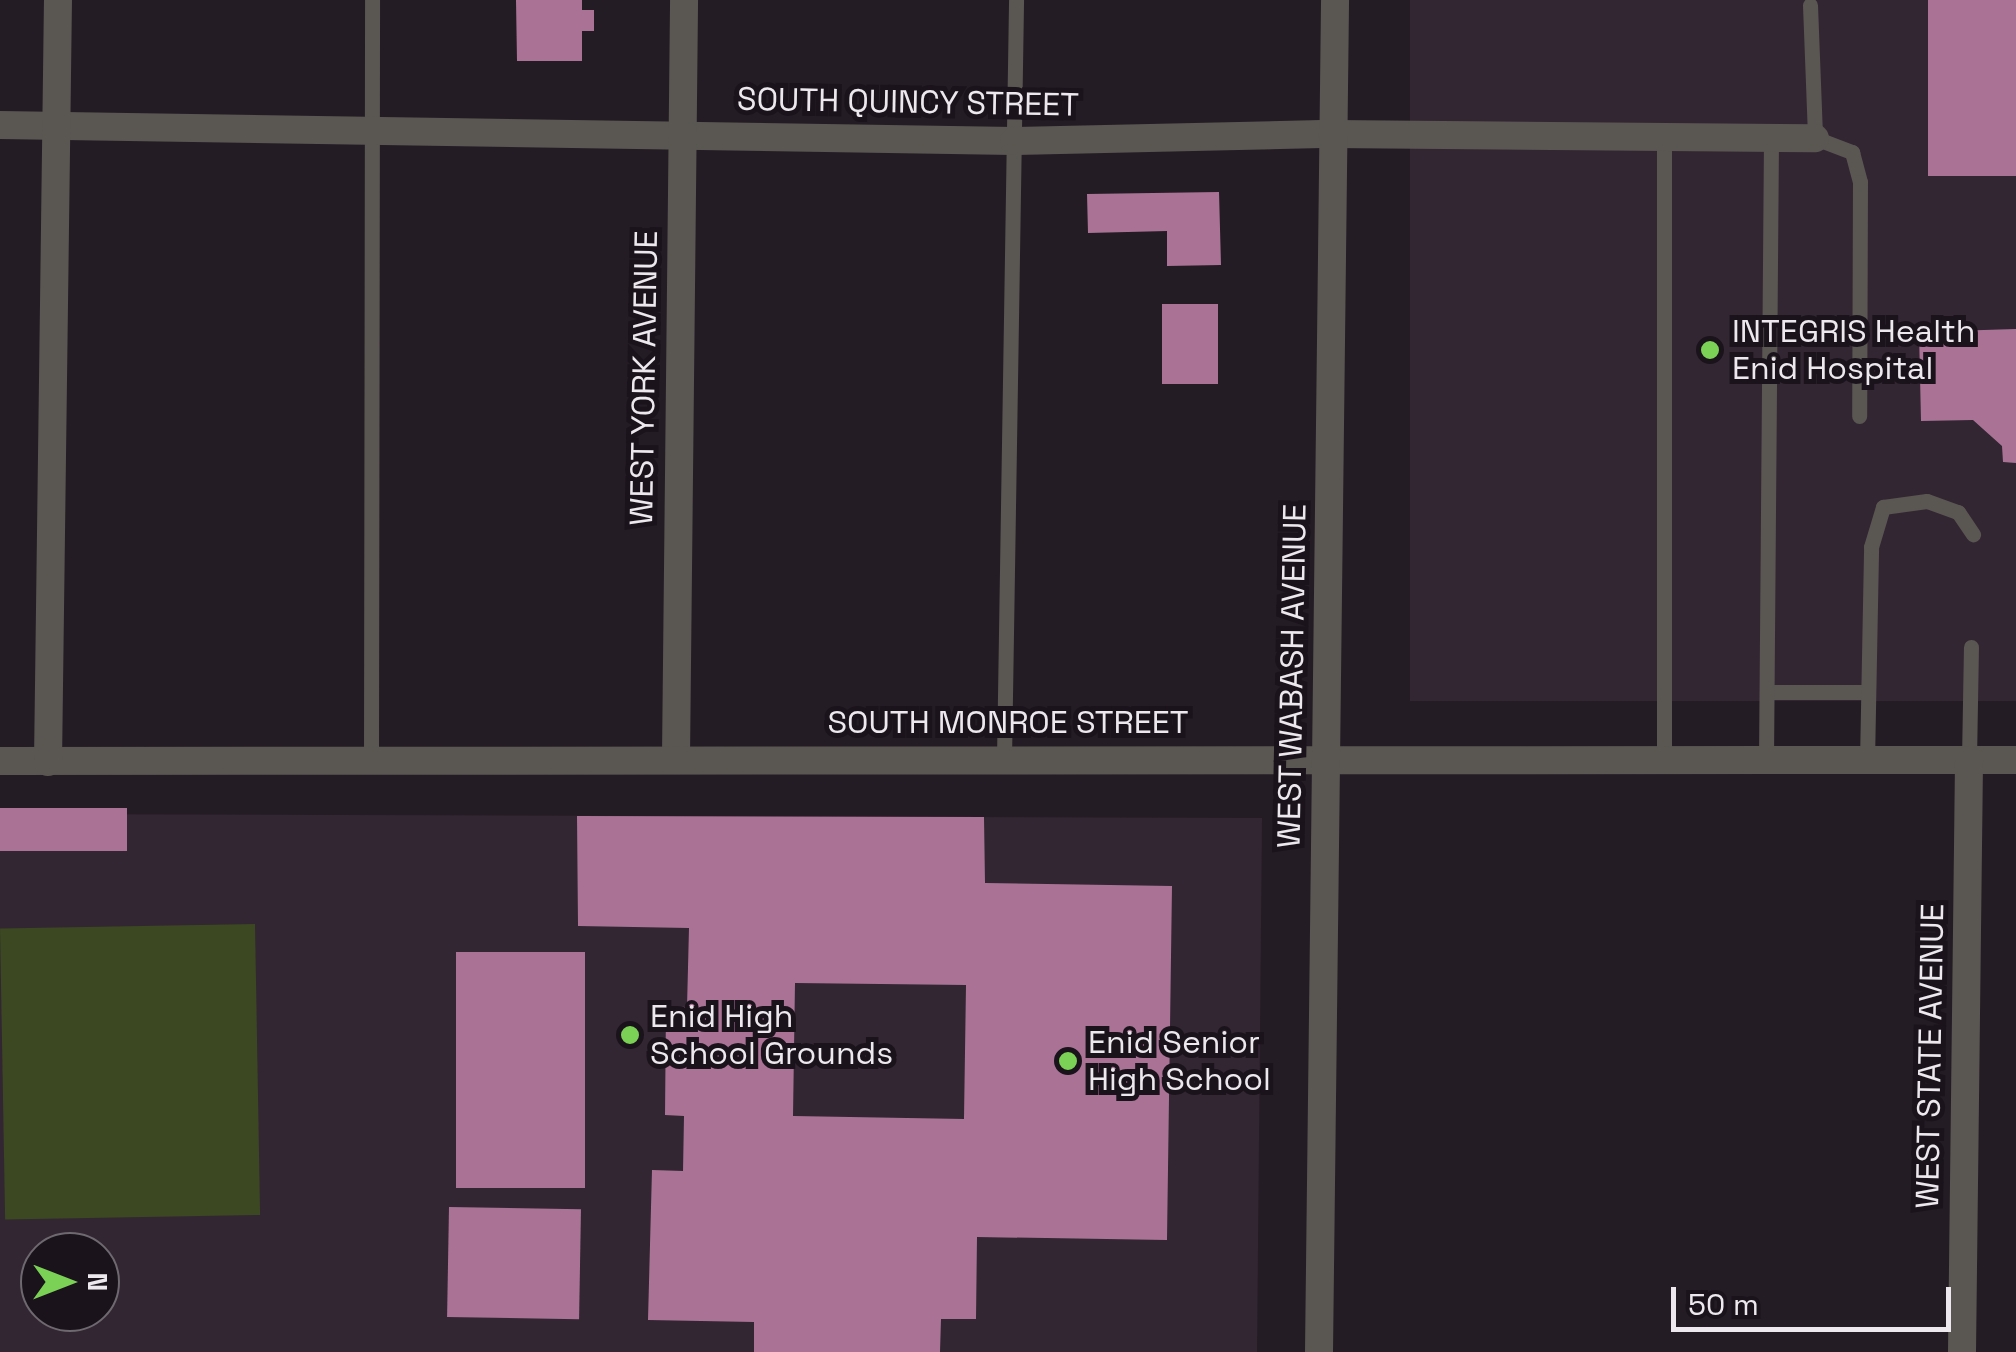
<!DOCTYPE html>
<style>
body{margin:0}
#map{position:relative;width:2016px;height:1352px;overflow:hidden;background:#241c25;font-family:"Space Grotesk",sans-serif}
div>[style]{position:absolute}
.built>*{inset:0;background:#322633;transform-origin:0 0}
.green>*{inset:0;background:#3c4822;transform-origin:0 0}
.building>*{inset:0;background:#aa7396;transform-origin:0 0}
.service>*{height:15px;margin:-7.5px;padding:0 7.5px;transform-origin:7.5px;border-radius:7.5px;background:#5a5752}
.minor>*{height:28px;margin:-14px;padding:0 14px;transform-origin:14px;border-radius:14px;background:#5a5752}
.dots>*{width:28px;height:28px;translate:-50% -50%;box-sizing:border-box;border:5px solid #1a131c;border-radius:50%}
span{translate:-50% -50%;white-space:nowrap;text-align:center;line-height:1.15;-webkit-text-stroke:10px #1a131c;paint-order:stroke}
.street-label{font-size:32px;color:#ede8ee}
.poi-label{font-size:32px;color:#ede8ee}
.left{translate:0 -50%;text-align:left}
.north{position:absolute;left:20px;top:1232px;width:100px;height:100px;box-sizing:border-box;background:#1a131c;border:2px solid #6e6870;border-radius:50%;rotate:90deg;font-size:28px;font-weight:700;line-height:40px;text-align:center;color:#ede8ee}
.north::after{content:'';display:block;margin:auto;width:35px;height:45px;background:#7bd156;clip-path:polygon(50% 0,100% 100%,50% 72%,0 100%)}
.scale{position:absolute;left:1671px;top:1287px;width:280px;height:45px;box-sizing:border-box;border:5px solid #ede8ee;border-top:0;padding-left:12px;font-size:30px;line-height:35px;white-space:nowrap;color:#ede8ee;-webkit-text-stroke:8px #1a131c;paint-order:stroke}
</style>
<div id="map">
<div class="built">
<div style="left:1410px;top:0;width:606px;height:701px"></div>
<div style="clip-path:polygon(evenodd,0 814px,1262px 818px,1257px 1352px,0 1352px,0 814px,40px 1252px,100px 1252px,100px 1312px,40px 1312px,40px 1252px)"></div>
</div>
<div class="green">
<div style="left:255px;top:924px;width:291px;height:255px;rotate:89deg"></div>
</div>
<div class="building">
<div style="clip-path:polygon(516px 0,582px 0,582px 10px,594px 10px,594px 31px,582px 31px,582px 61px,517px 61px)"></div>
<div style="left:1928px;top:0;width:88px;height:176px"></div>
<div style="clip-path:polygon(1219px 192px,1221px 265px,1167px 266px,1167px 231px,1088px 233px,1087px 194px)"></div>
<div style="left:1162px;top:304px;width:56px;height:80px"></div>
<div style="clip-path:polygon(2016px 329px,2016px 463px,2003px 462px,2002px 446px,1973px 420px,1921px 421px,1919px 332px)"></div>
<div style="left:0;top:808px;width:127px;height:43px"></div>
<div style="clip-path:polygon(evenodd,577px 816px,984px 817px,985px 883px,1172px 886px,1167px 1240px,977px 1237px,976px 1319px,941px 1319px,940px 1352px,754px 1352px,754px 1322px,648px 1320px,652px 1170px,683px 1171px,684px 1116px,665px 1115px,666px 1006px,687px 1007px,689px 928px,578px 926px,577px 816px,795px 983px,966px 985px,964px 1119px,793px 1116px,795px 983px)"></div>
<div style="left:456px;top:952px;width:129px;height:236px"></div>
<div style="left:449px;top:1207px;width:132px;height:110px;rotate:1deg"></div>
</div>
<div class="service">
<div style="left:1810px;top:5px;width:133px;rotate:87.8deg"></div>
<div style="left:1815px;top:138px;width:40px;rotate:21deg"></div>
<div style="left:1852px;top:152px;width:31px;rotate:75deg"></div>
<div style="left:1860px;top:182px;width:234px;rotate:90.2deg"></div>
<div style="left:1664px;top:136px;width:625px;rotate:90deg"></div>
<div style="left:1767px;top:692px;width:101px"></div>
<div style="left:1004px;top:759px;width:759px;rotate:-89.09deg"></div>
<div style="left:371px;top:760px;width:760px;rotate:-89.92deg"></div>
<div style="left:1969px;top:760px;width:113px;rotate:-89deg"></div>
<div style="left:1766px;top:761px;width:624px;rotate:-89.54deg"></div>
<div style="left:1867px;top:761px;width:214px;rotate:-88.9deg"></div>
<div style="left:1871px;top:547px;width:42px;rotate:-73.3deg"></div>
<div style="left:1883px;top:507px;width:44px;rotate:-7.8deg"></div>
<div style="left:1927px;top:501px;width:33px;rotate:20deg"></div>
<div style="left:1958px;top:512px;width:27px;rotate:56deg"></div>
</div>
<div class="minor">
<div style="left:0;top:125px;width:1014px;rotate:0.9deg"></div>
<div style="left:1014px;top:141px;width:318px;rotate:-1.3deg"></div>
<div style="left:1332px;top:134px;width:483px;rotate:0.5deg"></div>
<div style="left:676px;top:757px;width:757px;rotate:-89.39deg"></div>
<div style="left:0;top:761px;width:2016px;rotate:-0.03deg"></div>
<div style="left:48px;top:762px;width:762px;rotate:-89.25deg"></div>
<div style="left:1319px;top:1352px;width:1352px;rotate:-89.32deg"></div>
<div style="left:1962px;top:1352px;width:592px;rotate:-89.32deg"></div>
</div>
<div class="dots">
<div style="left:1710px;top:350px;background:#7bd156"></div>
<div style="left:630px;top:1035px;background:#7bd156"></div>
<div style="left:1068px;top:1061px;background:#7bd156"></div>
</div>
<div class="street-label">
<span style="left:908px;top:102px;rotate:1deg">SOUTH QUINCY STREET</span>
<span style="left:644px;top:378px;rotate:-89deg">WEST YORK AVENUE</span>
<span style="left:1292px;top:676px;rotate:-89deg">WEST WABASH AVENUE</span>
<span style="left:1008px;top:722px">SOUTH MONROE STREET</span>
<span style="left:1930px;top:1056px;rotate:-89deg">WEST STATE AVENUE</span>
</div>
<div class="poi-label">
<span class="left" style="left:1732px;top:350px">INTEGRIS Health<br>Enid Hospital</span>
<span class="left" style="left:650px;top:1035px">Enid High<br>School Grounds</span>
<span class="left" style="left:1088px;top:1061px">Enid Senior<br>High School</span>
</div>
<div class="north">N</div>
<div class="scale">50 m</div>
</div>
